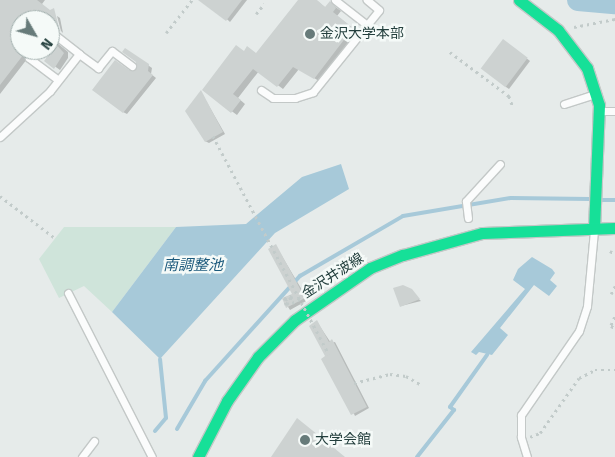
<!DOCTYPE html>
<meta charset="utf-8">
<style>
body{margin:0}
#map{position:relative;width:615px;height:457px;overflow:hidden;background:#e6ebea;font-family:"Fira Sans","Noto Sans JP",sans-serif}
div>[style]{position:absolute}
.green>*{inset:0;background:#cfe4da}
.water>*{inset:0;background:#a7c9d9}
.shadow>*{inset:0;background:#0003}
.stream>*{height:4px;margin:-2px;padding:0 2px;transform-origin:2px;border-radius:2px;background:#a7c9d9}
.river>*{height:22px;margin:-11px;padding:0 11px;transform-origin:11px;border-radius:11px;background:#a7c9d9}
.building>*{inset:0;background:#cdd2d1;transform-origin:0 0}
.path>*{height:2.5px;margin-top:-1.25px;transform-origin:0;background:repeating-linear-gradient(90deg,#c2cbca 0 2.5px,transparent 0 6.5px)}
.roads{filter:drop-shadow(1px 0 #c3c8c7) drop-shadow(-1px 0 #c3c8c7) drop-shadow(0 1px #c3c8c7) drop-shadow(0 -1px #c3c8c7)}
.lane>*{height:7px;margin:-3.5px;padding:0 3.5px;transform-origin:3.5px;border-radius:3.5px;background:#fbfcfc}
.fast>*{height:11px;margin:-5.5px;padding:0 5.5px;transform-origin:5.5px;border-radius:5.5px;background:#16e098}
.path-bridge>*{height:2.5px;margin-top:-1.25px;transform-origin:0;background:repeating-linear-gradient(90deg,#c2cbca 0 2.5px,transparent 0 6.5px)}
.dots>*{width:14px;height:14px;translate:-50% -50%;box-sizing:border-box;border:2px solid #f5faf8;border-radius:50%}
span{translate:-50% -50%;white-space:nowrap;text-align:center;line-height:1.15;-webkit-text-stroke:5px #f5faf8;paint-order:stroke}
.poi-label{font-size:14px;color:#233f3d}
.left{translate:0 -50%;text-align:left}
.street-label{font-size:14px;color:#233f3d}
.water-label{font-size:15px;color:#1c5a7c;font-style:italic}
.north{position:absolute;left:10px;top:10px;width:50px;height:50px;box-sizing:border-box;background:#f5faf8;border:1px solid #a1afad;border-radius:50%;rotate:128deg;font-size:14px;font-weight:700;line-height:20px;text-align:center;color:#233f3d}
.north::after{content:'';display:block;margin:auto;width:18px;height:22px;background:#677b7a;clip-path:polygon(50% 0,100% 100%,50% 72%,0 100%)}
</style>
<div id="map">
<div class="green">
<div style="clip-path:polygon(64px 227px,176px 227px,112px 312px,84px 286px,59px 298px,39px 259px)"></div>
</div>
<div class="water">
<div style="clip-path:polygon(341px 164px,349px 189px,275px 233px,160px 359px,112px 312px,176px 227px,246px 224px,302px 177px)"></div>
<div style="clip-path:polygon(532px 257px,552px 269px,555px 273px,550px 280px,557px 286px,549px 296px,534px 285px,500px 328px,508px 335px,492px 355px,479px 352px,476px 355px,471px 352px,525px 289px,513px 280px,518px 269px)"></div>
</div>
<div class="shadow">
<div style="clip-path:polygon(0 0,45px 0,42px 4px,55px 28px,50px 35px,50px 20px,20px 20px,20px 50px,34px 50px,0 94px)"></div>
<div style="clip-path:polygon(206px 0,247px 0,230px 22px)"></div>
<div style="clip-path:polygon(299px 0,316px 0,326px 8px,330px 3px,341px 11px,337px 16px,358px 32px,319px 81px,299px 69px,283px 89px,259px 71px,238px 98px,245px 104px,237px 115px,203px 90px,245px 52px,257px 54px)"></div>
<div style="clip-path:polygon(57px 16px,60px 18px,63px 33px,61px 31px)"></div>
<div style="clip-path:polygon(50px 37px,68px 52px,68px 58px,60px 70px,46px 60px,54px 50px,50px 47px)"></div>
<div style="clip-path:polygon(507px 43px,530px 61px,509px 89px,506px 87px)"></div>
<div style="clip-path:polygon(129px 52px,152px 68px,151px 74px,156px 78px,127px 114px,123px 112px,130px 72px,137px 71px,137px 61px)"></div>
<div style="clip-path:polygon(201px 92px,225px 134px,209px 143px,205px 141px)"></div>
<div style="clip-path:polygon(276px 246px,308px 300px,290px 310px,283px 299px,294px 295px)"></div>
<div style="clip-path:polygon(406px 288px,421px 301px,401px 306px)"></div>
<div style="clip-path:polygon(317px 322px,331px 343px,335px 342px,369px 408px,355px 416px,327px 357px)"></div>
</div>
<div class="stream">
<div style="left:602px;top:200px;width:13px"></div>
<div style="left:177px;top:429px;width:56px;rotate:-59.7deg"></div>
<div style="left:205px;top:381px;width:142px;rotate:-47.9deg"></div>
<div style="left:300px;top:276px;width:119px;rotate:-30.2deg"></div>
<div style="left:403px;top:216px;width:109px;rotate:-9.5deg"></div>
<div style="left:511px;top:198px;width:79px;rotate:0.7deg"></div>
<div style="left:155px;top:431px;width:17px;rotate:-50deg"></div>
<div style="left:166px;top:418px;width:59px;rotate:-95.8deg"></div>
<div style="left:417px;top:457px;width:60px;rotate:-51.8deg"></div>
<div style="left:454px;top:410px;width:5px;rotate:-143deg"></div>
<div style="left:450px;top:407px;width:64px;rotate:-54.6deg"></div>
</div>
<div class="river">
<div style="left:578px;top:0;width:37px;rotate:5deg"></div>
</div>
<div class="building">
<div style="clip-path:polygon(0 0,37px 0,50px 10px,54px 8px,60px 32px,50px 26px,50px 20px,20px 20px,20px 50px,27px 50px,0 85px)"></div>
<div style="clip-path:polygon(198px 0,242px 0,226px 21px)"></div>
<div style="clip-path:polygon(298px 0,317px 0,325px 7px,330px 1px,336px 8px,333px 12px,353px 28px,314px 79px,293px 67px,277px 87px,253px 69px,233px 94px,241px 100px,231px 113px,202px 90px,236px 45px,244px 51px,247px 46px,256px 53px)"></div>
<div style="clip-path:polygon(50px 38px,64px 53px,54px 69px,44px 61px,50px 53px)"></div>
<div style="left:503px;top:39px;width:31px;height:37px;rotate:37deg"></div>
<div style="clip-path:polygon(125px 48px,149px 64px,148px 71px,153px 75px,123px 113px,92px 90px,115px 60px,129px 70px,136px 70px,136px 62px,122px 52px)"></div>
<div style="clip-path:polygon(201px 90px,223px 132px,205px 142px,185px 111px)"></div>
<div style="clip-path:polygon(276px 244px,305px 298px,286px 308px,282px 298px,292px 294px,268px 249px)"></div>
<div style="clip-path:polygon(403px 285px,412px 289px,420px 299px,400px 307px,393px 288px)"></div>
<div style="clip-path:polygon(317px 320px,329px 342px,332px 339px,367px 407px,351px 415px,321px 359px,325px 356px,309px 326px)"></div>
<div style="clip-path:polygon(297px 418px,328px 443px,345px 457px,271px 457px)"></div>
</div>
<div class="path">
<div style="left:256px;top:14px;width:13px;rotate:-51deg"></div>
<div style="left:574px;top:27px;width:42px;rotate:-11deg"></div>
<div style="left:166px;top:33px;width:42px;rotate:-51.8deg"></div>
<div style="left:450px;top:52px;width:74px;rotate:36.7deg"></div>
<div style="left:509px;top:96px;width:12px;rotate:70deg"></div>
<div style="left:0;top:196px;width:69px;rotate:37.4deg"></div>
<div style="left:610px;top:251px;width:6px;rotate:31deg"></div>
<div style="left:611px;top:294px;width:9px;rotate:-63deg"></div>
<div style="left:286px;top:305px;width:6px;rotate:-108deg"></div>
<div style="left:284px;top:299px;width:8px;rotate:-23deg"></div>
<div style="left:291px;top:296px;width:5px;rotate:68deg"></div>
<div style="left:287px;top:305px;width:7px;rotate:-117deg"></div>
<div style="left:284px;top:299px;width:7px;rotate:-16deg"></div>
<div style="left:291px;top:297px;width:6px;rotate:72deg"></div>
<div style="left:288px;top:305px;width:6px;rotate:-121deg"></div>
<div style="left:285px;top:300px;width:6px;rotate:-31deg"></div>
<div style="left:290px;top:297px;width:5px;rotate:68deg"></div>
<div style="left:615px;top:317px;width:10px;rotate:114deg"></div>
<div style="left:611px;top:326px;width:4px;rotate:27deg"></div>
<div style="left:354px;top:383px;width:37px;rotate:-14deg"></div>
<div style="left:390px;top:374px;width:16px;rotate:7deg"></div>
<div style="left:406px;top:376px;width:16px;rotate:30deg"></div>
<div style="left:530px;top:437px;width:11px;rotate:-22deg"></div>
<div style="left:540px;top:433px;width:67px;rotate:-54.7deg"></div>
<div style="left:579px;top:378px;width:18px;rotate:-27deg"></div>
<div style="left:595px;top:370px;width:20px"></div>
</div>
<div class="roads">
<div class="lane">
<div style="left:335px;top:0;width:41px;rotate:38deg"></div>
<div style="left:367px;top:25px;width:19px;rotate:-51deg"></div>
<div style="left:379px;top:10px;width:16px;rotate:-140deg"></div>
<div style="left:50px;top:31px;width:37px;rotate:38deg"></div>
<div style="left:35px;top:50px;width:10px;rotate:127deg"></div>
<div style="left:29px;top:58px;width:36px;rotate:37deg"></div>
<div style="left:261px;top:90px;width:14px;rotate:34deg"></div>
<div style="left:273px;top:98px;width:22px"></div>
<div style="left:295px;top:98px;width:19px;rotate:-18deg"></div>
<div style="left:313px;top:92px;width:86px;rotate:-51.1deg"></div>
<div style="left:564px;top:104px;width:33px;rotate:-18deg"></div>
<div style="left:599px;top:111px;width:16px"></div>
<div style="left:0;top:137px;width:68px;rotate:-42.6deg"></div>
<div style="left:50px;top:91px;width:47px;rotate:-51.9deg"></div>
<div style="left:79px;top:54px;width:24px;rotate:36deg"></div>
<div style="left:98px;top:68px;width:22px;rotate:-51deg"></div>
<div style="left:112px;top:51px;width:25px;rotate:37deg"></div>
<div style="left:468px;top:218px;width:17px;rotate:-97deg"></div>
<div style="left:466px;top:201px;width:50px;rotate:-47.4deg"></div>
<div style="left:68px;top:293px;width:184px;rotate:62.9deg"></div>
<div style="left:82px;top:457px;width:20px;rotate:-53deg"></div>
<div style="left:527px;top:457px;width:21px;rotate:-107deg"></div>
<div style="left:521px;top:437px;width:22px;rotate:-90deg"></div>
<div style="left:521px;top:415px;width:102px;rotate:-55.4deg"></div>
<div style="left:579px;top:331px;width:26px;rotate:-72deg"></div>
<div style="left:587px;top:306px;width:76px;rotate:-84.7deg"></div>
</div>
<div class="fast">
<div style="left:519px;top:0;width:49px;rotate:37.6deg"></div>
<div style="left:558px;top:30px;width:48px;rotate:52.7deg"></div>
<div style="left:587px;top:68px;width:39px;rotate:72deg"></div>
<div style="left:599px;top:105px;width:122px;rotate:92.3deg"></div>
<div style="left:198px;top:457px;width:63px;rotate:-62.6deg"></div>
<div style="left:227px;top:401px;width:54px;rotate:-54.8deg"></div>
<div style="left:258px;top:357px;width:52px;rotate:-45deg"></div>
<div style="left:295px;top:320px;width:91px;rotate:-34.7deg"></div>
<div style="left:370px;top:268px;width:35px;rotate:-22deg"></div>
<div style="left:403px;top:255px;width:82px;rotate:-15.6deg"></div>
<div style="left:482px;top:233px;width:133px;rotate:-2.2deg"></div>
</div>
</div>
<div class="path-bridge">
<div style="left:213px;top:136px;width:247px;rotate:62deg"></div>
<div style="left:292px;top:303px;width:9px;rotate:-27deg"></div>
</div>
<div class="dots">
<div style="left:310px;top:34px;background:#677b7a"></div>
<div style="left:305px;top:440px;background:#677b7a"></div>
</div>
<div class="poi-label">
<span class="left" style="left:320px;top:34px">金沢大学本部</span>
<span class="left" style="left:315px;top:440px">大学会館</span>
</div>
<div class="street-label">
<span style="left:333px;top:276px;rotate:-33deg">金沢井波線</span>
</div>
<div class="water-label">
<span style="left:193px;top:266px">南調整池</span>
</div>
<div class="north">N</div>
</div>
